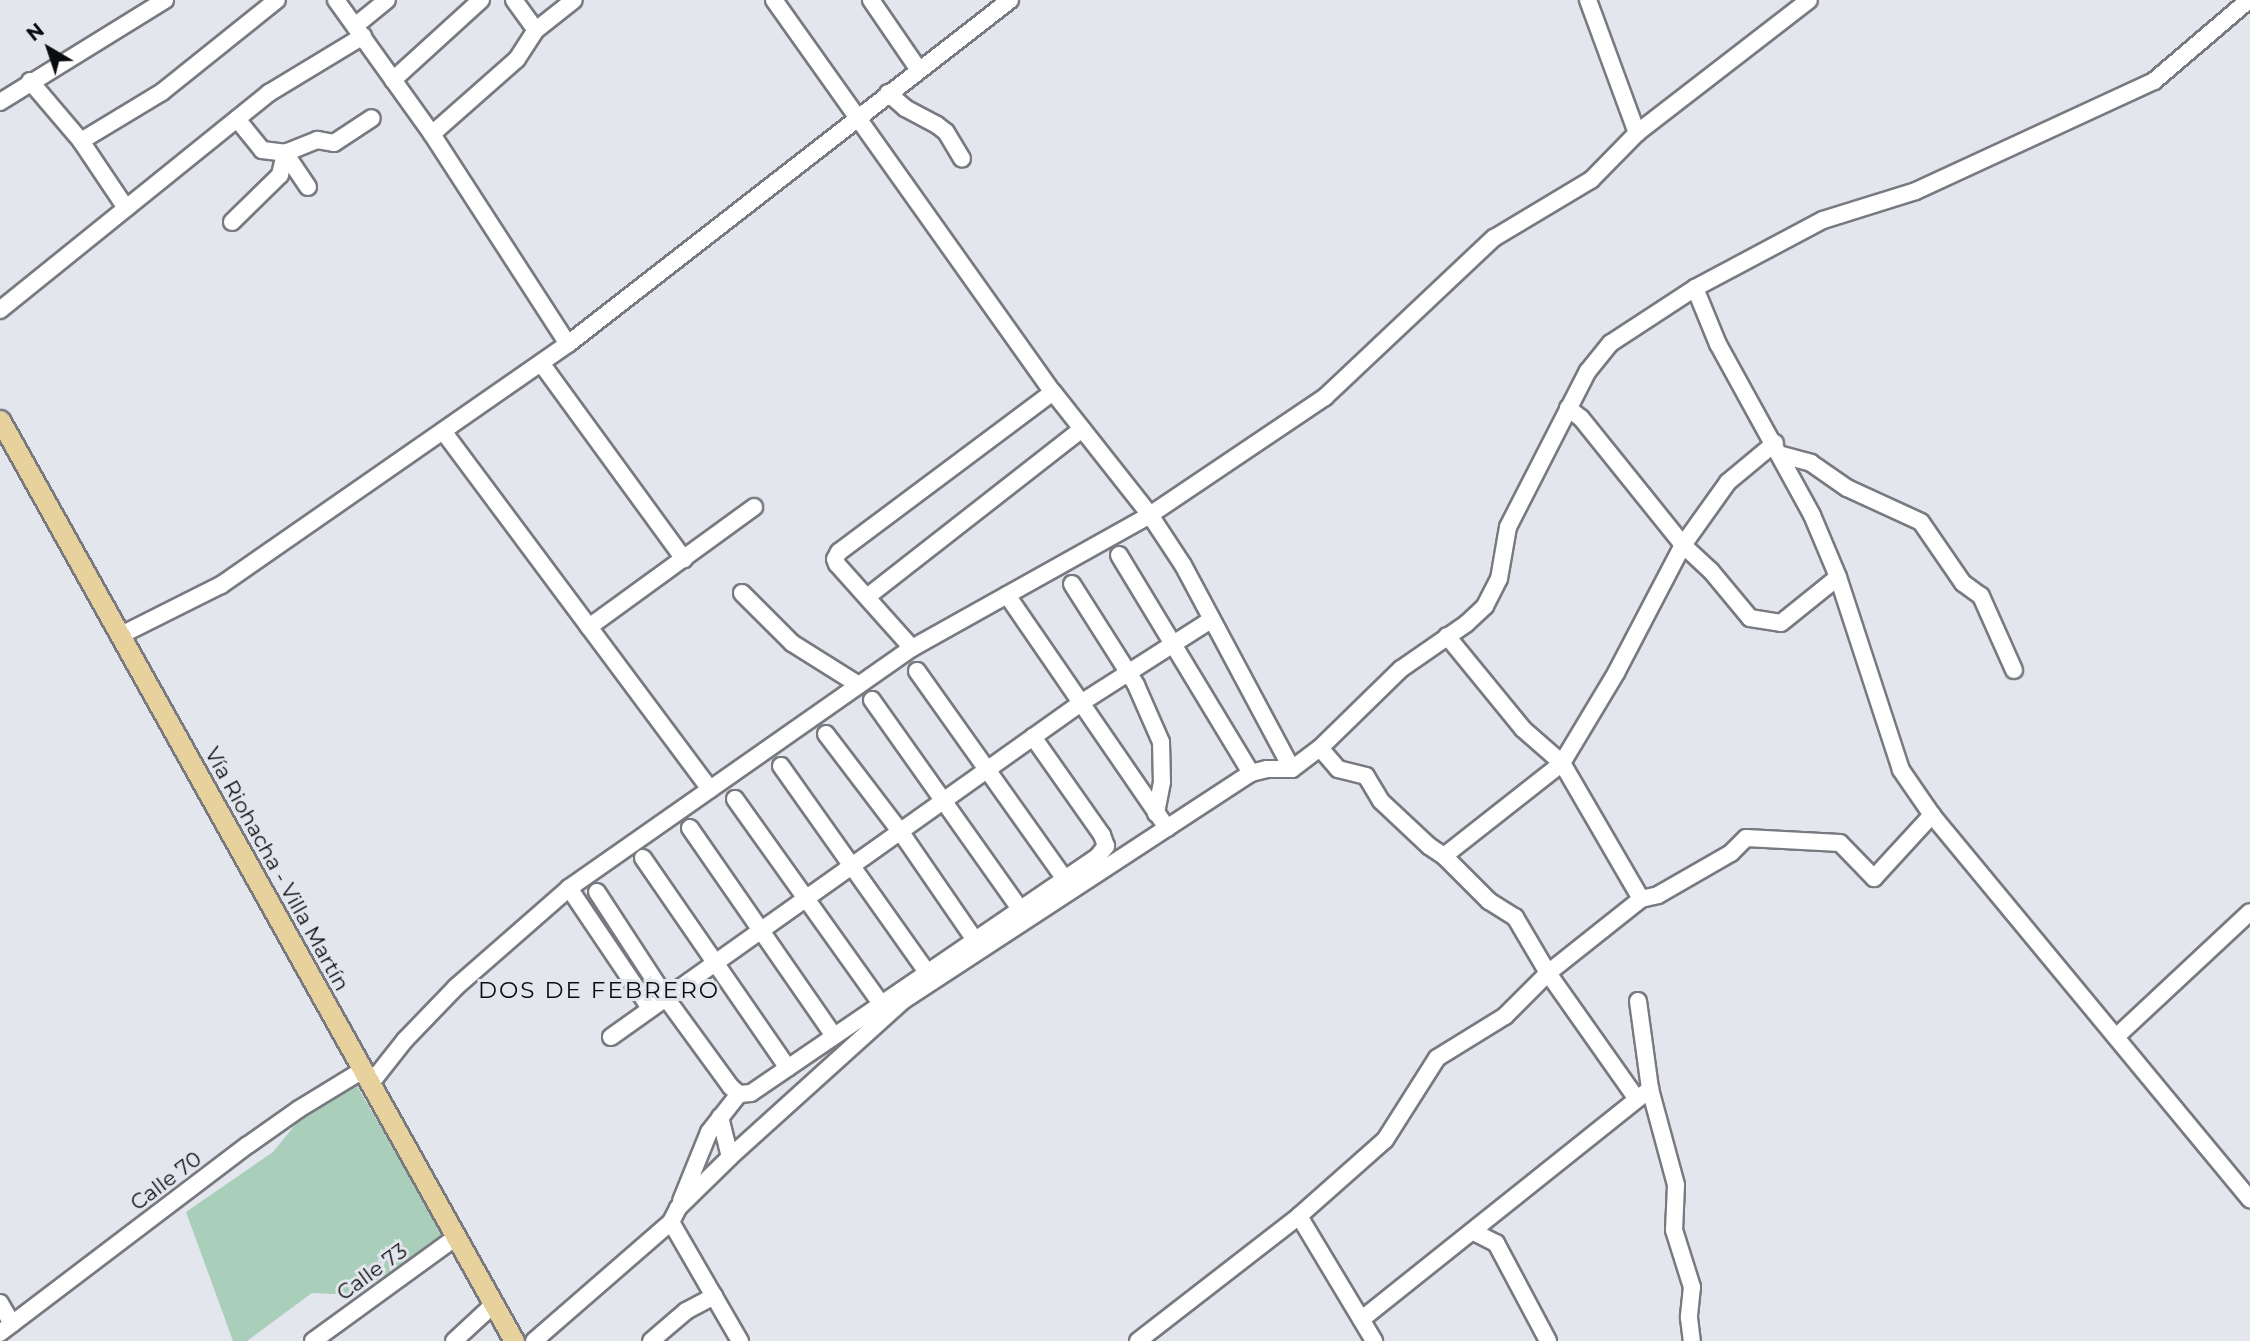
<!DOCTYPE html>
<meta charset="utf-8">
<style>
body{margin:0}
#map{position:relative;width:2250px;height:1341px;overflow:hidden;background:#e4e6ee;font-family:Montserrat,sans-serif}
div>[style]{position:absolute}
.green>*{inset:0;background:#a9cfbb}
.roads{filter:drop-shadow(2px 0 #797a81) drop-shadow(-2px 0 #797a81) drop-shadow(0 2px #797a81) drop-shadow(0 -2px #797a81)}
.minor>*{height:16px;margin:-8px;padding:0 8px;transform-origin:8px;border-radius:8px;background:#fff}
.major>*{height:19px;margin:-9.5px;padding:0 9.5px;transform-origin:9.5px;border-radius:9.5px;background:#e7d29e}
span{translate:-50% -50%;white-space:nowrap;text-align:center;line-height:1.15;-webkit-text-stroke:6px #e4e6ee;paint-order:stroke}
.street-label{font-size:21px;color:#0b0c0e}
.neighbourhood-label{font-size:23px;color:#0b0c0e;letter-spacing:2px}
.north{position:absolute;left:14px;top:14px;width:70px;height:70px;-webkit-text-stroke:5px #e4e6ee;paint-order:stroke;rotate:321deg;font-size:19px;font-weight:700;line-height:28px;text-align:center;color:#0b0c0e}
.north::after{content:'';display:block;margin:auto;width:24px;height:32px;background:#0b0c0e;clip-path:polygon(50% 0,100% 100%,50% 72%,0 100%)}
</style>
<div id="map">
<div class="green">
<div style="clip-path:polygon(357px 1086px,444px 1237px,354px 1295px,312px 1293px,247px 1341px,233px 1341px,186px 1212px,273px 1152px,303px 1115px)"></div>
</div>
<div class="roads">
<div class="minor">
<div style="left:336px;top:0;width:165px;rotate:54.4deg"></div>
<div style="left:432px;top:134px;width:250px;rotate:57.1deg"></div>
<div style="left:514px;top:0;width:37px;rotate:54deg"></div>
<div style="left:774px;top:0;width:481px;rotate:54.6deg"></div>
<div style="left:1053px;top:392px;width:157px;rotate:51.7deg"></div>
<div style="left:1150px;top:515px;width:60px;rotate:56.6deg"></div>
<div style="left:1183px;top:565px;width:231px;rotate:61.9deg"></div>
<div style="left:871px;top:0;width:85px;rotate:55.6deg"></div>
<div style="left:1588px;top:0;width:142px;rotate:69.8deg"></div>
<div style="left:355px;top:26px;width:41px;rotate:-39.1deg"></div>
<div style="left:393px;top:80px;width:119px;rotate:-42.3deg"></div>
<div style="left:30px;top:81px;width:79px;rotate:49.6deg"></div>
<div style="left:81px;top:141px;width:81px;rotate:56.1deg"></div>
<div style="left:888px;top:93px;width:23px;rotate:41deg"></div>
<div style="left:905px;top:108px;width:36px;rotate:28deg"></div>
<div style="left:937px;top:125px;width:11px;rotate:38deg"></div>
<div style="left:946px;top:132px;width:31px;rotate:59deg"></div>
<div style="left:0;top:102px;width:194px;rotate:-31.7deg"></div>
<div style="left:237px;top:119px;width:40px;rotate:51deg"></div>
<div style="left:262px;top:150px;width:23px;rotate:7deg"></div>
<div style="left:285px;top:153px;width:41px;rotate:55.9deg"></div>
<div style="left:432px;top:134px;width:113px;rotate:-41.4deg"></div>
<div style="left:517px;top:59px;width:35px;rotate:-57deg"></div>
<div style="left:536px;top:30px;width:48px;rotate:-38.3deg"></div>
<div style="left:81px;top:141px;width:95px;rotate:-31.2deg"></div>
<div style="left:162px;top:92px;width:147px;rotate:-38.7deg"></div>
<div style="left:232px;top:222px;width:67px;rotate:-44.4deg"></div>
<div style="left:280px;top:175px;width:23px;rotate:-77deg"></div>
<div style="left:285px;top:153px;width:35px;rotate:-22deg"></div>
<div style="left:317px;top:140px;width:17px;rotate:10deg"></div>
<div style="left:334px;top:143px;width:45px;rotate:-33.3deg"></div>
<div style="left:1695px;top:288px;width:61px;rotate:67.7deg"></div>
<div style="left:1718px;top:344px;width:195px;rotate:61.2deg"></div>
<div style="left:1812px;top:515px;width:67px;rotate:67.2deg"></div>
<div style="left:1838px;top:577px;width:203px;rotate:71.9deg"></div>
<div style="left:1901px;top:770px;width:55px;rotate:55.4deg"></div>
<div style="left:1932px;top:815px;width:499px;rotate:50.4deg"></div>
<div style="left:0;top:310px;width:346px;rotate:-38.9deg"></div>
<div style="left:269px;top:93px;width:110px;rotate:-31.2deg"></div>
<div style="left:541px;top:363px;width:243px;rotate:53.9deg"></div>
<div style="left:1568px;top:408px;width:16px;rotate:38deg"></div>
<div style="left:1581px;top:418px;width:163px;rotate:51.2deg"></div>
<div style="left:1683px;top:545px;width:38px;rotate:43deg"></div>
<div style="left:1711px;top:571px;width:61px;rotate:50.3deg"></div>
<div style="left:1750px;top:618px;width:31px;rotate:9deg"></div>
<div style="left:1781px;top:623px;width:73px;rotate:-38.9deg"></div>
<div style="left:443px;top:431px;width:447px;rotate:53.3deg"></div>
<div style="left:1782px;top:455px;width:30px;rotate:15deg"></div>
<div style="left:1811px;top:463px;width:44px;rotate:34.8deg"></div>
<div style="left:1847px;top:488px;width:81px;rotate:24.7deg"></div>
<div style="left:1921px;top:522px;width:74px;rotate:55.5deg"></div>
<div style="left:1963px;top:583px;width:22px;rotate:36deg"></div>
<div style="left:1981px;top:596px;width:81px;rotate:66deg"></div>
<div style="left:1119px;top:555px;width:255px;rotate:58.8deg"></div>
<div style="left:1072px;top:584px;width:120px;rotate:57.6deg"></div>
<div style="left:1136px;top:685px;width:62px;rotate:66.3deg"></div>
<div style="left:1161px;top:742px;width:40px;rotate:88.6deg"></div>
<div style="left:1162px;top:782px;width:32px;rotate:101deg"></div>
<div style="left:742px;top:593px;width:71px;rotate:45deg"></div>
<div style="left:792px;top:643px;width:79px;rotate:32.1deg"></div>
<div style="left:1007px;top:595px;width:283px;rotate:55.5deg"></div>
<div style="left:867px;top:597px;width:273px;rotate:-38deg"></div>
<div style="left:589px;top:627px;width:204px;rotate:-36deg"></div>
<div style="left:121px;top:635px;width:112px;rotate:-26.6deg"></div>
<div style="left:221px;top:585px;width:422px;rotate:-34.8deg"></div>
<div style="left:568px;top:344px;width:560px;rotate:-37.89deg"></div>
<div style="left:1447px;top:636px;width:120px;rotate:50.7deg"></div>
<div style="left:1523px;top:729px;width:52px;rotate:41.1deg"></div>
<div style="left:1562px;top:763px;width:157px;rotate:59.8deg"></div>
<div style="left:912px;top:648px;width:113px;rotate:-131.8deg"></div>
<div style="left:837px;top:564px;width:5px;rotate:-112deg"></div>
<div style="left:835px;top:559px;width:8px;rotate:-60deg"></div>
<div style="left:839px;top:552px;width:267px;rotate:-36.8deg"></div>
<div style="left:917px;top:671px;width:255px;rotate:54.6deg"></div>
<div style="left:872px;top:700px;width:256px;rotate:54.7deg"></div>
<div style="left:826px;top:734px;width:122px;rotate:52.7deg"></div>
<div style="left:900px;top:831px;width:132px;rotate:55.5deg"></div>
<div style="left:1320px;top:748px;width:28px;rotate:49deg"></div>
<div style="left:1338px;top:769px;width:29px;rotate:14deg"></div>
<div style="left:1366px;top:776px;width:29px;rotate:59deg"></div>
<div style="left:1381px;top:801px;width:66px;rotate:43.2deg"></div>
<div style="left:1429px;top:846px;width:18px;rotate:34deg"></div>
<div style="left:1444px;top:856px;width:64px;rotate:45deg"></div>
<div style="left:1489px;top:901px;width:31px;rotate:32deg"></div>
<div style="left:1515px;top:917px;width:65px;rotate:59.5deg"></div>
<div style="left:1548px;top:973px;width:154px;rotate:54.8deg"></div>
<div style="left:781px;top:766px;width:252px;rotate:54.7deg"></div>
<div style="left:735px;top:799px;width:252px;rotate:54.5deg"></div>
<div style="left:690px;top:828px;width:253px;rotate:55.3deg"></div>
<div style="left:1444px;top:856px;width:150px;rotate:-38.2deg"></div>
<div style="left:1562px;top:763px;width:105px;rotate:-59deg"></div>
<div style="left:1616px;top:673px;width:144px;rotate:-62.4deg"></div>
<div style="left:1683px;top:545px;width:77px;rotate:-54.5deg"></div>
<div style="left:1728px;top:482px;width:61px;rotate:-39.7deg"></div>
<div style="left:643px;top:858px;width:255px;rotate:55.4deg"></div>
<div style="left:569px;top:888px;width:145px;rotate:56deg"></div>
<div style="left:597px;top:892px;width:126px;rotate:56.9deg"></div>
<div style="left:666px;top:998px;width:110px;rotate:53.9deg"></div>
<div style="left:731px;top:1087px;width:11px;rotate:41deg"></div>
<div style="left:739px;top:1094px;width:12px;rotate:-5deg"></div>
<div style="left:751px;top:1093px;width:420px;rotate:-34.3deg"></div>
<div style="left:1098px;top:856px;width:13px;rotate:-51deg"></div>
<div style="left:1106px;top:846px;width:12px;rotate:-110deg"></div>
<div style="left:1102px;top:835px;width:120px;rotate:-125.1deg"></div>
<div style="left:1638px;top:1001px;width:89px;rotate:82.2deg"></div>
<div style="left:1650px;top:1089px;width:99px;rotate:74.8deg"></div>
<div style="left:1676px;top:1185px;width:45px;rotate:92.5deg"></div>
<div style="left:1674px;top:1230px;width:60px;rotate:72.5deg"></div>
<div style="left:1692px;top:1287px;width:31px;rotate:96deg"></div>
<div style="left:1689px;top:1318px;width:23px;rotate:83deg"></div>
<div style="left:611px;top:1037px;width:577px;rotate:-35.4deg"></div>
<div style="left:1081px;top:703px;width:154px;rotate:-32.6deg"></div>
<div style="left:2116px;top:1037px;width:183px;rotate:-43deg"></div>
<div style="left:371px;top:1083px;width:55px;rotate:-51.7deg"></div>
<div style="left:405px;top:1040px;width:74px;rotate:-46.1deg"></div>
<div style="left:456px;top:987px;width:150px;rotate:-41.2deg"></div>
<div style="left:569px;top:888px;width:419px;rotate:-35deg"></div>
<div style="left:912px;top:648px;width:273px;rotate:-29.2deg"></div>
<div style="left:1150px;top:515px;width:211px;rotate:-34deg"></div>
<div style="left:1325px;top:397px;width:232px;rotate:-43.3deg"></div>
<div style="left:1494px;top:238px;width:113px;rotate:-30.9deg"></div>
<div style="left:1591px;top:180px;width:66px;rotate:-45.6deg"></div>
<div style="left:1637px;top:133px;width:217px;rotate:-37.7deg"></div>
<div style="left:720px;top:1117px;width:41px;rotate:76deg"></div>
<div style="left:681px;top:1201px;width:74px;rotate:-67.9deg"></div>
<div style="left:709px;top:1132px;width:48px;rotate:-51.7deg"></div>
<div style="left:1299px;top:1216px;width:146px;rotate:59deg"></div>
<div style="left:671px;top:1222px;width:138px;rotate:59.9deg"></div>
<div style="left:1474px;top:1232px;width:25px;rotate:27deg"></div>
<div style="left:1496px;top:1243px;width:111px;rotate:62deg"></div>
<div style="left:0;top:1303px;width:24px;rotate:60deg"></div>
<div style="left:1362px;top:1319px;width:369px;rotate:-38.6deg"></div>
<div style="left:0;top:1333px;width:311px;rotate:-37.2deg"></div>
<div style="left:248px;top:1145px;width:62px;rotate:-35.2deg"></div>
<div style="left:299px;top:1109px;width:75px;rotate:-31.4deg"></div>
<div style="left:313px;top:1341px;width:177px;rotate:-36deg"></div>
<div style="left:454px;top:1341px;width:54px;rotate:-42.8deg"></div>
<div style="left:534px;top:1341px;width:181px;rotate:-41deg"></div>
<div style="left:671px;top:1222px;width:16px;rotate:-63deg"></div>
<div style="left:678px;top:1208px;width:73px;rotate:-44.4deg"></div>
<div style="left:730px;top:1157px;width:234px;rotate:-42.1deg"></div>
<div style="left:904px;top:1000px;width:415px;rotate:-33.2deg"></div>
<div style="left:1251px;top:773px;width:16px;rotate:-14deg"></div>
<div style="left:1267px;top:769px;width:25px"></div>
<div style="left:1292px;top:769px;width:35px;rotate:-37deg"></div>
<div style="left:1320px;top:748px;width:113px;rotate:-44.3deg"></div>
<div style="left:1401px;top:669px;width:79px;rotate:-34.7deg"></div>
<div style="left:1466px;top:624px;width:26px;rotate:-43deg"></div>
<div style="left:1485px;top:606px;width:30px;rotate:-63deg"></div>
<div style="left:1499px;top:579px;width:53px;rotate:-80.2deg"></div>
<div style="left:1508px;top:527px;width:175px;rotate:-62.9deg"></div>
<div style="left:1588px;top:371px;width:36px;rotate:-51deg"></div>
<div style="left:1611px;top:343px;width:100px;rotate:-33.2deg"></div>
<div style="left:1695px;top:288px;width:145px;rotate:-28deg"></div>
<div style="left:1823px;top:220px;width:97px;rotate:-17.3deg"></div>
<div style="left:1916px;top:191px;width:262px;rotate:-24.8deg"></div>
<div style="left:2154px;top:81px;width:125px;rotate:-40.5deg"></div>
<div style="left:651px;top:1341px;width:46px;rotate:-40.6deg"></div>
<div style="left:686px;top:1311px;width:32px;rotate:-28deg"></div>
<div style="left:1138px;top:1341px;width:204px;rotate:-37.8deg"></div>
<div style="left:1299px;top:1216px;width:115px;rotate:-41.5deg"></div>
<div style="left:1385px;top:1140px;width:97px;rotate:-57.6deg"></div>
<div style="left:1437px;top:1058px;width:80px;rotate:-31.7deg"></div>
<div style="left:1505px;top:1016px;width:61px;rotate:-45deg"></div>
<div style="left:1548px;top:973px;width:119px;rotate:-38.5deg"></div>
<div style="left:1641px;top:899px;width:17px;rotate:-13deg"></div>
<div style="left:1658px;top:895px;width:84px;rotate:-29.9deg"></div>
<div style="left:1731px;top:853px;width:21px;rotate:-45deg"></div>
<div style="left:1746px;top:838px;width:94px;rotate:3deg"></div>
<div style="left:1840px;top:843px;width:49px;rotate:45.8deg"></div>
<div style="left:1874px;top:878px;width:86px;rotate:-47.4deg"></div>
</div>
<div class="major">
<div style="left:0;top:420px;width:1055px;rotate:60.83deg"></div>
</div>
</div>
<div class="street-label">
<span style="left:277px;top:869px;rotate:61deg">Vía Riohacha - Villa Martín</span>
<span style="left:166px;top:1181px;rotate:-37deg">Calle 70</span>
<span style="left:372px;top:1272px;rotate:-36deg">Calle 73</span>
</div>
<div class="neighbourhood-label">
<span style="left:599px;top:990px">DOS DE FEBRERO</span>
</div>
<div class="north">N</div>
</div>
